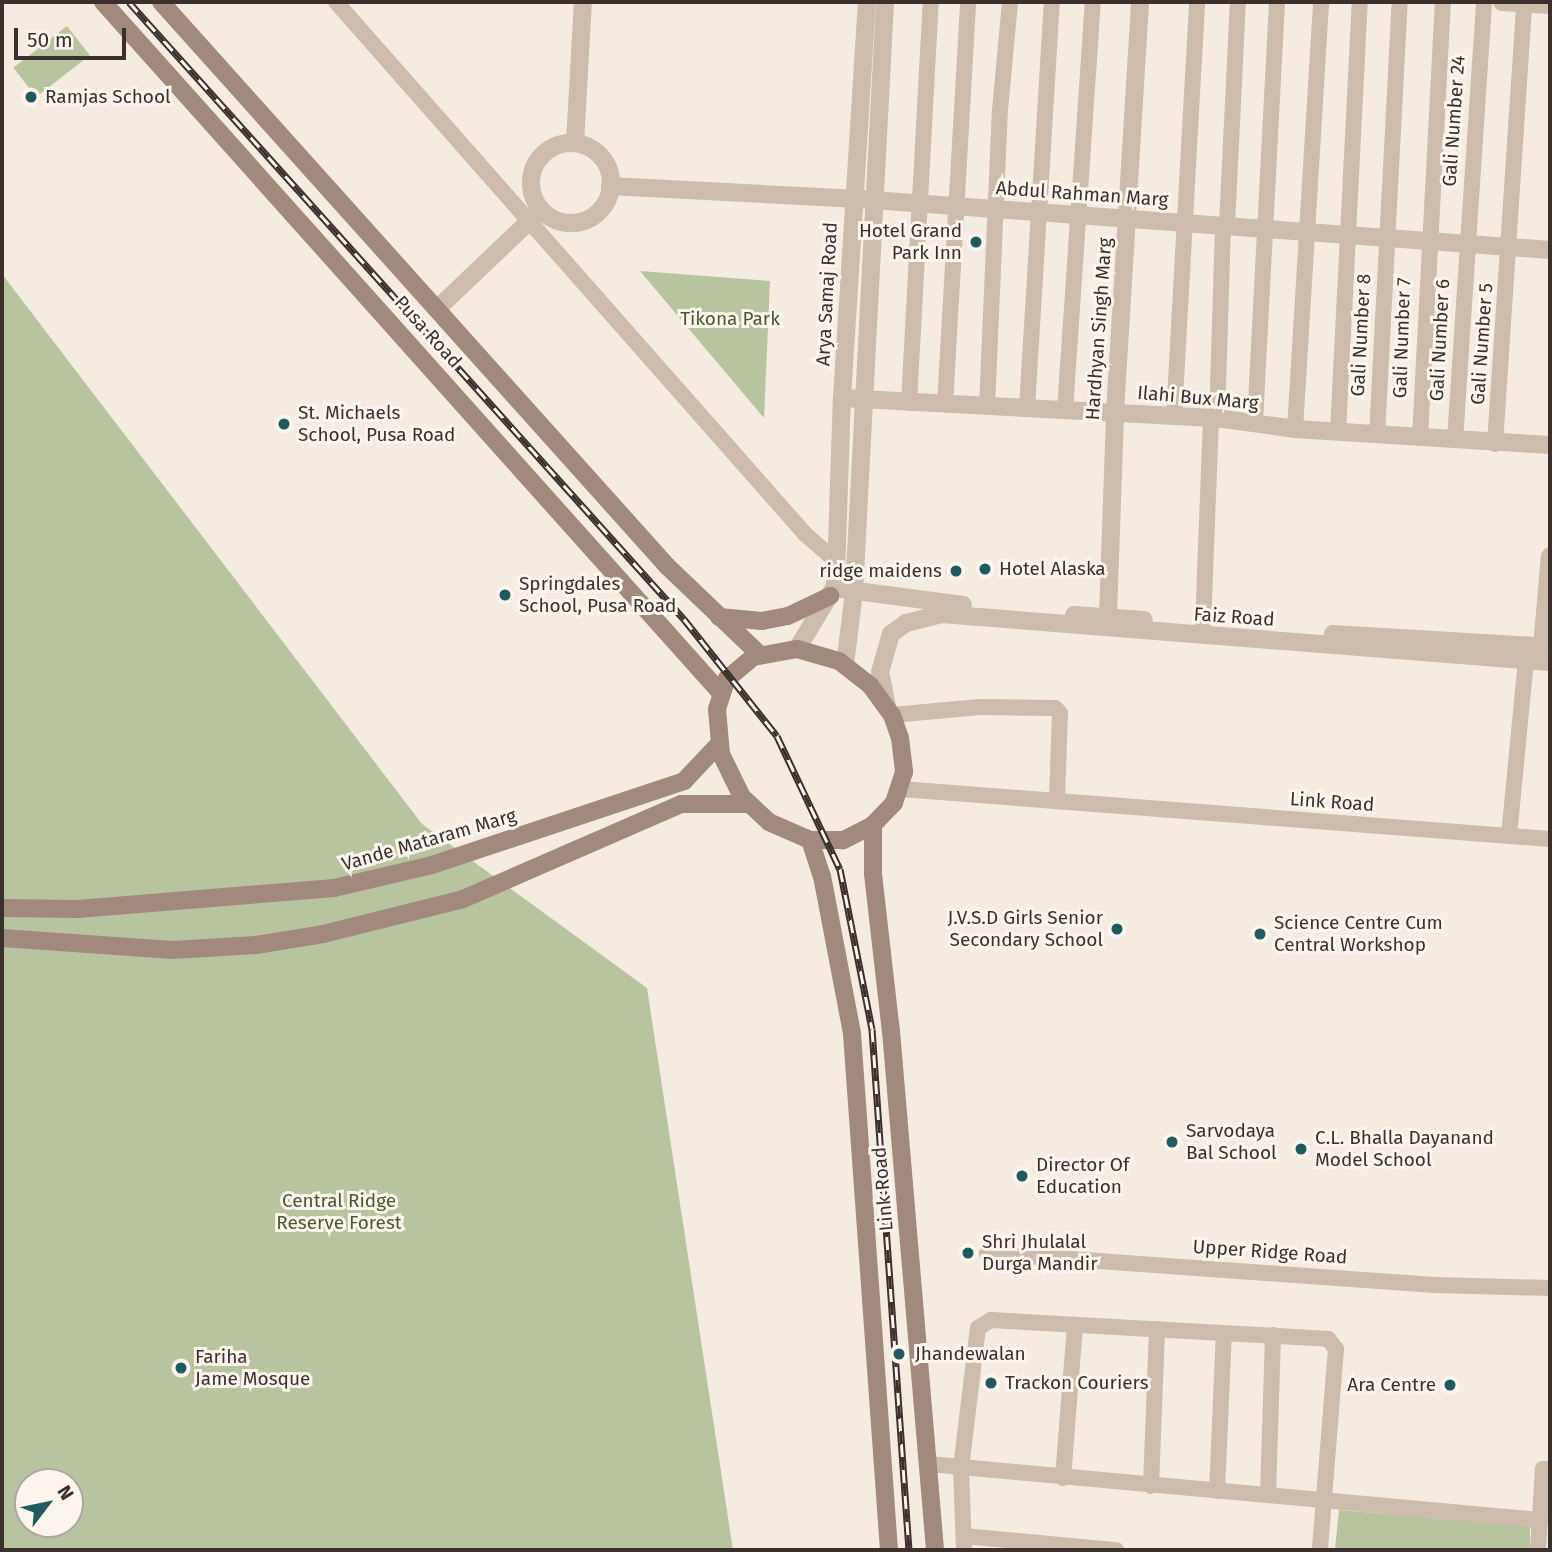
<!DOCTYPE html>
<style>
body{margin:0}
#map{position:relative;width:1552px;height:1552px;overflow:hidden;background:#f4ebe1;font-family:"Fira Sans",sans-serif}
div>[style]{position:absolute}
.green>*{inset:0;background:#b8c4a0;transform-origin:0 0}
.minor>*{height:16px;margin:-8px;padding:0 8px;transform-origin:8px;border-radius:8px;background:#cdbbac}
.tertiary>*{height:18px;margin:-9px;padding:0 9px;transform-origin:9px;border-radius:9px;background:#cdbbac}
.tertiary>.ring{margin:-9px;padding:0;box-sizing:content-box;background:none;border:18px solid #cdbbac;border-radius:50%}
.secondary>*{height:18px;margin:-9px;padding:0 9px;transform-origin:9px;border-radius:9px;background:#a18a7d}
.rail>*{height:7px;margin-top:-3.5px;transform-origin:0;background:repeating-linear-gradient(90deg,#fbf5ee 0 13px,#3b302b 0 26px);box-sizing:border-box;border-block:2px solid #3b302b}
.dots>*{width:19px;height:19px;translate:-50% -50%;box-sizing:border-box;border:4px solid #fbf5ee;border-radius:50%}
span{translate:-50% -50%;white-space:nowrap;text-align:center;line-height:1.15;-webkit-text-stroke:6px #fbf5ee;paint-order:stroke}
.poi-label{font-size:19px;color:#3b302b}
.left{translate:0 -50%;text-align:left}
.right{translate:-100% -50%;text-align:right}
.street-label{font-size:19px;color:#3b302b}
.park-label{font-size:19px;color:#4a5a2e}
.frame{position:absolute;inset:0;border:4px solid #3b302b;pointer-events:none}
.north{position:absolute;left:14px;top:1468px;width:70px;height:70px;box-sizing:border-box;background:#fbf5ee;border:2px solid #aea6a0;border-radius:50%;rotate:58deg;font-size:19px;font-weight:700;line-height:28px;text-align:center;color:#3b302b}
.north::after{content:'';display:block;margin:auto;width:24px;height:32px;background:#1f5a5e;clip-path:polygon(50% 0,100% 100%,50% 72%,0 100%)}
.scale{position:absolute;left:14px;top:28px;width:112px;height:32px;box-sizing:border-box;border:4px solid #3b302b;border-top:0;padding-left:9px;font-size:21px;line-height:24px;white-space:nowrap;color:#3b302b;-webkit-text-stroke:5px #fbf5ee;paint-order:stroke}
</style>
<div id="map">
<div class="green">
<div style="left:67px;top:26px;width:37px;height:68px;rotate:52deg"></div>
<div style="clip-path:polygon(640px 271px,770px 281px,764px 418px)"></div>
<div style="clip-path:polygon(evenodd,2px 274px,422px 824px,647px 988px,733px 1550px,2px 1550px,2px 274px,28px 1482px,70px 1482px,70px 1524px,28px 1524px,28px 1482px)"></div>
<div style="clip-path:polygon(1339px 1510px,1530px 1526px,1530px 1550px,1335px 1550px)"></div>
</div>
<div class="minor">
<div style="left:336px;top:2px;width:709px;rotate:48.6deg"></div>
<div style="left:805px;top:534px;width:41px;rotate:41.1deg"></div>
<div style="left:1227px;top:225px;width:223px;rotate:-87.2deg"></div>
<div style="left:909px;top:403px;width:402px;rotate:-86.9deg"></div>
<div style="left:945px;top:404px;width:403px;rotate:-86.7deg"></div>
<div style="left:987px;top:406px;width:296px;rotate:-87.5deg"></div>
<div style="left:1000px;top:110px;width:108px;rotate:-84.7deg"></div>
<div style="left:1027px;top:408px;width:407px;rotate:-86.5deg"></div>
<div style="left:1065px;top:410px;width:409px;rotate:-86.1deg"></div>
<div style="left:1174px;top:416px;width:415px;rotate:-86.8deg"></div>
<div style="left:1217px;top:418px;width:193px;rotate:-88.2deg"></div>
<div style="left:1255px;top:422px;width:421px;rotate:-87deg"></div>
<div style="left:1295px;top:429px;width:428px;rotate:-86.5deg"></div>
<div style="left:1338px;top:432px;width:431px;rotate:-87.1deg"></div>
<div style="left:1377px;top:435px;width:434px;rotate:-87deg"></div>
<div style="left:1420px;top:438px;width:437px;rotate:-87deg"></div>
<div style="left:1455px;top:440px;width:439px;rotate:-86.2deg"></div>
<div style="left:1495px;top:444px;width:442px;rotate:-86.2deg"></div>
<div style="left:1203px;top:626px;width:207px;rotate:-87.8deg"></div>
<div style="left:892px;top:715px;width:88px;rotate:-5.2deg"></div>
<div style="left:980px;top:707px;width:75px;rotate:0.8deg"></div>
<div style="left:1055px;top:708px;width:7px;rotate:45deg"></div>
<div style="left:1060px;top:713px;width:88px;rotate:92deg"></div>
<div style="left:901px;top:789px;width:651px;rotate:4.41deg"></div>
<div style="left:1509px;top:836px;width:176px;rotate:-84.5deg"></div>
<div style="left:987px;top:1253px;width:449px;rotate:4.1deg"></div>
<div style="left:1435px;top:1285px;width:115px;rotate:1.5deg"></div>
<div style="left:929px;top:1464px;width:613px;rotate:5.25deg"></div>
<div style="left:1063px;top:1478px;width:154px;rotate:-85.5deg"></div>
<div style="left:1151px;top:1486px;width:157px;rotate:-87.8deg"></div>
<div style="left:1217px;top:1491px;width:158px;rotate:-87.5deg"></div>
<div style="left:1268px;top:1495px;width:160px;rotate:-88.2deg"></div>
<div style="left:964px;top:1536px;width:153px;rotate:5.3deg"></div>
<div style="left:964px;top:1550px;width:82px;rotate:-92.1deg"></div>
<div style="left:961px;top:1468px;width:141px;rotate:-83.1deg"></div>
<div style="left:978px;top:1328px;width:15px;rotate:-32deg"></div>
<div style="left:991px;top:1320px;width:338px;rotate:3.2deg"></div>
<div style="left:1328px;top:1339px;width:13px;rotate:51deg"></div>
<div style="left:1336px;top:1349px;width:202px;rotate:94.6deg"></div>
<div style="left:1538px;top:1550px;width:81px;rotate:-86.5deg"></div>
<div style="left:1543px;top:1469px;width:7px"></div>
</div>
<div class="tertiary">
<div style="left:1502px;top:2px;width:48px;rotate:3.6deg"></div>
<div style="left:575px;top:143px;width:141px;rotate:-86.8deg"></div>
<div class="ring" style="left:531px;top:143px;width:62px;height:62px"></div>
<div style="left:610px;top:186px;width:263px;rotate:3deg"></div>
<div style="left:873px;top:200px;width:679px;rotate:4.22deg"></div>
<div style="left:437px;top:309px;width:144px;rotate:-43.6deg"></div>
<div style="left:842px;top:398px;width:376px;rotate:3.1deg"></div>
<div style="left:1217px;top:418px;width:79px;rotate:8deg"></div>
<div style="left:1295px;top:429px;width:256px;rotate:3.6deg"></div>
<div style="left:834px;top:588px;width:130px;rotate:7.5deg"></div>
<div style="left:1074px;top:615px;width:70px;rotate:4.1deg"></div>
<div style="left:1108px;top:616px;width:204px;rotate:-88deg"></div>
<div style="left:1115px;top:412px;width:411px;rotate:-86.5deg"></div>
<div style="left:1333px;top:634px;width:217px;rotate:3.4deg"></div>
<div style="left:1542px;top:647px;width:91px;rotate:-85deg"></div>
<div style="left:797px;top:649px;width:71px;rotate:-58.8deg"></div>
<div style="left:834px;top:588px;width:13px;rotate:-81deg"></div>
<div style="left:836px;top:575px;width:177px;rotate:-88.1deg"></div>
<div style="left:842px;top:398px;width:397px;rotate:-86.4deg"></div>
<div style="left:845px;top:665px;width:74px;rotate:-83deg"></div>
<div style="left:854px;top:592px;width:591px;rotate:-86.99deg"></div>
<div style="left:887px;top:707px;width:36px;rotate:-101deg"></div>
<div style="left:880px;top:672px;width:40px;rotate:-74deg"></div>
<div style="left:891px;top:634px;width:19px;rotate:-36deg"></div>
<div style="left:906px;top:623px;width:36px;rotate:-14deg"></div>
<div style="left:941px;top:614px;width:611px;rotate:4.51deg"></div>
</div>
<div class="secondary">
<div style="left:103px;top:2px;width:926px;rotate:48.2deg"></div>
<div style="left:161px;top:2px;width:758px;rotate:48.1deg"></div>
<div style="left:667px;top:566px;width:129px;rotate:43.7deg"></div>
<div style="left:719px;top:617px;width:43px;rotate:5.3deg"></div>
<div style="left:762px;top:621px;width:26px;rotate:-11deg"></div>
<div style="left:788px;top:616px;width:47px;rotate:-25.5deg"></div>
<div style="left:797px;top:649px;width:44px;rotate:15.9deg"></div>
<div style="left:839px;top:661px;width:39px;rotate:38deg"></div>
<div style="left:870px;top:685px;width:37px;rotate:54deg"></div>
<div style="left:892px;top:715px;width:24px;rotate:71deg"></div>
<div style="left:900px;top:738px;width:34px;rotate:83deg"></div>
<div style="left:904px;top:772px;width:33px;rotate:108deg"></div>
<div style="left:894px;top:803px;width:30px;rotate:134deg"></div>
<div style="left:873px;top:825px;width:34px;rotate:153deg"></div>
<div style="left:843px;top:840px;width:33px;rotate:180deg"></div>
<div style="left:810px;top:840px;width:45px;rotate:-156.3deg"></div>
<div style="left:769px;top:822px;width:37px;rotate:-137deg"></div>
<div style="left:742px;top:797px;width:48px;rotate:-116deg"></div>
<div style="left:721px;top:754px;width:45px;rotate:-95.1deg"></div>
<div style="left:717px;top:709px;width:32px;rotate:-72deg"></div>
<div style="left:727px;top:679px;width:34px;rotate:-40deg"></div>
<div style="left:753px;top:657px;width:45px;rotate:-10.3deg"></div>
<div style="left:873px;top:825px;width:49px;rotate:90deg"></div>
<div style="left:873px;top:874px;width:158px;rotate:83.5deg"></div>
<div style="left:891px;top:1031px;width:521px;rotate:85.15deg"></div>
<div style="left:810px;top:840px;width:38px;rotate:72deg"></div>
<div style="left:822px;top:876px;width:161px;rotate:79.2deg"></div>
<div style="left:852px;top:1034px;width:517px;rotate:85.9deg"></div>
<div style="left:2px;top:908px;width:76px;rotate:0.8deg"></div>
<div style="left:78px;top:909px;width:257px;rotate:-4.7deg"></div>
<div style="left:334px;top:888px;width:101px;rotate:-13.2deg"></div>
<div style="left:432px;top:865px;width:266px;rotate:-18.4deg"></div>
<div style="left:684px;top:781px;width:51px;rotate:-46.6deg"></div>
<div style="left:2px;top:938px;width:171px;rotate:4deg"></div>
<div style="left:173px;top:950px;width:83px;rotate:-3.4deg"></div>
<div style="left:256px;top:945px;width:68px;rotate:-9.3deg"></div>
<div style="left:323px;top:934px;width:144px;rotate:-14deg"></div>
<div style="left:463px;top:899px;width:238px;rotate:-23.5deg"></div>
<div style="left:681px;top:804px;width:67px"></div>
</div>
<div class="rail">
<div style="left:129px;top:2px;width:830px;rotate:48.03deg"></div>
<div style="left:684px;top:619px;width:149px;rotate:51.5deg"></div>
<div style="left:777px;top:736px;width:147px;rotate:64.7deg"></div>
<div style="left:840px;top:869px;width:163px;rotate:78.7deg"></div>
<div style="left:872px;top:1029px;width:522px;rotate:85.94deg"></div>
</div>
<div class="dots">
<div style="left:31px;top:97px;background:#1f5a5e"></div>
<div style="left:976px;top:242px;background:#1f5a5e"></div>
<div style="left:284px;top:424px;background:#1f5a5e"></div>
<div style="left:985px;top:569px;background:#1f5a5e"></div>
<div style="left:956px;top:571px;background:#1f5a5e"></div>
<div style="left:505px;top:595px;background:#1f5a5e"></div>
<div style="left:1117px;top:929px;background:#1f5a5e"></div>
<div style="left:1260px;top:934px;background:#1f5a5e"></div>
<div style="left:1172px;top:1142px;background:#1f5a5e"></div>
<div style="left:1301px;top:1149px;background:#1f5a5e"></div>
<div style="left:1022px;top:1176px;background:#1f5a5e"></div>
<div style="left:968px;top:1253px;background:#1f5a5e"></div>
<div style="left:899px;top:1354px;background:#1f5a5e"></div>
<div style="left:181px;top:1368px;background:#1f5a5e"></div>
<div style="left:991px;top:1383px;background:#1f5a5e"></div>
<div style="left:1450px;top:1385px;background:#1f5a5e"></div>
</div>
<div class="poi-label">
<span class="left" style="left:45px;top:97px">Ramjas School</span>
<span class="right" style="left:962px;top:242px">Hotel Grand<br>Park Inn</span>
<span class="left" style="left:298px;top:424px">St. Michaels<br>School, Pusa Road</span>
<span class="left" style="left:999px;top:569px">Hotel Alaska</span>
<span class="right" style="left:942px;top:571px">ridge maidens</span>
<span class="left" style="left:519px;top:595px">Springdales<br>School, Pusa Road</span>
<span class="right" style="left:1103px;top:929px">J.V.S.D Girls Senior<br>Secondary School</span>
<span class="left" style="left:1274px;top:934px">Science Centre Cum<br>Central Workshop</span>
<span class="left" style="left:1186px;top:1142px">Sarvodaya<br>Bal School</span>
<span class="left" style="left:1315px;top:1149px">C.L. Bhalla Dayanand<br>Model School</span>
<span class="left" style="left:1036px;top:1176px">Director Of<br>Education</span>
<span class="left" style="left:982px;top:1253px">Shri Jhulalal<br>Durga Mandir</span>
<span class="left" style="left:915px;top:1354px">Jhandewalan</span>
<span class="left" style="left:195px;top:1368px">Fariha<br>Jame Mosque</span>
<span class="left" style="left:1005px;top:1383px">Trackon Couriers</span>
<span class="right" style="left:1436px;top:1385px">Ara Centre</span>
</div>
<div class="street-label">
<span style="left:1454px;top:121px;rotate:-86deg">Gali Number 24</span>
<span style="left:1082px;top:194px;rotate:4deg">Abdul Rahman Marg</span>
<span style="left:827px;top:294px;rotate:-87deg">Arya Samaj Road</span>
<span style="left:1099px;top:329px;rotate:-86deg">Hardhyan Singh Marg</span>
<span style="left:428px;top:332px;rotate:48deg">Pusa Road</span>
<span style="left:1361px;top:335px;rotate:-87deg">Gali Number 8</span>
<span style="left:1402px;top:338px;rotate:-88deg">Gali Number 7</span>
<span style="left:1440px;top:340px;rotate:-87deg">Gali Number 6</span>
<span style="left:1482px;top:344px;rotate:-86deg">Gali Number 5</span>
<span style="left:1198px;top:398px;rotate:5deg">Ilahi Bux Marg</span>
<span style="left:1234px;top:617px;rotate:4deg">Faiz Road</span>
<span style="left:1332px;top:802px;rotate:4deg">Link Road</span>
<span style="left:429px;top:840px;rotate:-16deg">Vande Mataram Marg</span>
<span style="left:883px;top:1189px;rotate:-95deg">Link Road</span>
<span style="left:1270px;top:1252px;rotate:4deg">Upper Ridge Road</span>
</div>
<div class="park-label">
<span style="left:730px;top:319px">Tikona Park</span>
<span style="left:339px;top:1212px">Central Ridge<br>Reserve Forest</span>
</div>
<div class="frame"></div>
<div class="north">N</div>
<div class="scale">50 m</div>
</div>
